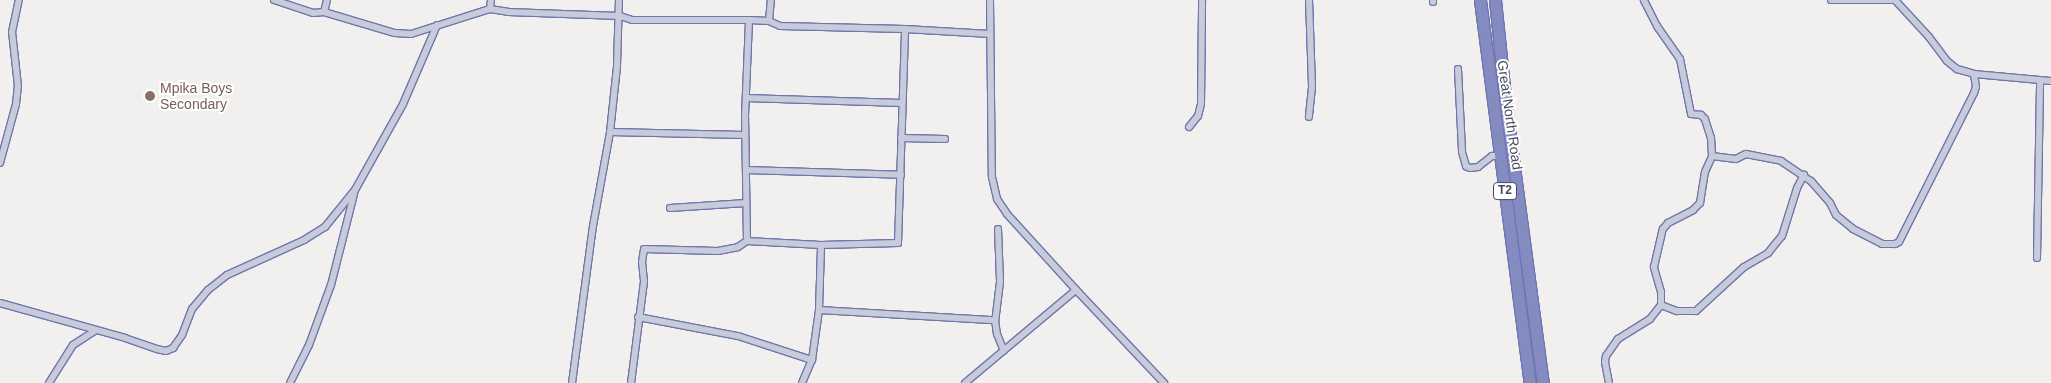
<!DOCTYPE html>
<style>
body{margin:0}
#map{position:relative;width:2051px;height:383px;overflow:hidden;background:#f2f0ef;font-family:Arial,sans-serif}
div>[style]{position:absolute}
.roads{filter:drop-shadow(1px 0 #6f76ad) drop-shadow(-1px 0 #6f76ad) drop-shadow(0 1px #6f76ad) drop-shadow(0 -1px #6f76ad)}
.street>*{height:6px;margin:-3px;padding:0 3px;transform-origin:3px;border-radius:3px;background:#c8cbda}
.highway>*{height:11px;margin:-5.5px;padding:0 5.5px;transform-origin:5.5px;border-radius:5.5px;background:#848bc1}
.dots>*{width:14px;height:14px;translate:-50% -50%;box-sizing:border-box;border:2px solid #fff;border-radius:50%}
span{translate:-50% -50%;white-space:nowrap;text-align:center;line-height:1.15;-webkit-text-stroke:4px #fff;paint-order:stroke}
.shield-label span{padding:1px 4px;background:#fff;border:1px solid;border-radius:4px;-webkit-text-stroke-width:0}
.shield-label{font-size:12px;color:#464a5e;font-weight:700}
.education-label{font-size:14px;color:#785e54}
.left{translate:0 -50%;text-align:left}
.street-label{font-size:14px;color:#464a5e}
</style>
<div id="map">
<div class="roads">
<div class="street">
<div style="left:274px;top:0;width:41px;rotate:18.4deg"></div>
<div style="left:313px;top:13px;width:11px;rotate:-5deg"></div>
<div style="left:324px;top:12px;width:74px;rotate:16.5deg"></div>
<div style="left:395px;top:33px;width:16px;rotate:4deg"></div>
<div style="left:411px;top:34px;width:83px;rotate:-17.6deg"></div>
<div style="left:490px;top:9px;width:18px;rotate:9deg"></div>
<div style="left:508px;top:12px;width:112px;rotate:2deg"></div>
<div style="left:620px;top:16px;width:13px;rotate:18deg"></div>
<div style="left:632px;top:20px;width:117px"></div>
<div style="left:749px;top:20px;width:20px;rotate:3deg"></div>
<div style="left:769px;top:21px;width:12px;rotate:24deg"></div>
<div style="left:780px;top:26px;width:125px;rotate:1.4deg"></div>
<div style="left:905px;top:29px;width:85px;rotate:3.4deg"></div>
<div style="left:990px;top:0;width:177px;rotate:89.4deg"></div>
<div style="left:992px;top:177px;width:23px;rotate:77deg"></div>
<div style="left:997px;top:199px;width:18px;rotate:56deg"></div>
<div style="left:1007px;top:214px;width:107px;rotate:47.7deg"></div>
<div style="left:1079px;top:293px;width:124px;rotate:46.6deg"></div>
<div style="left:1309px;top:0;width:87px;rotate:88deg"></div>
<div style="left:1312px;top:87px;width:30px;rotate:96deg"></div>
<div style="left:1433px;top:0;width:2px;rotate:90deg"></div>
<div style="left:1831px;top:0;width:63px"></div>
<div style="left:1895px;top:0;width:50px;rotate:47.4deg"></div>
<div style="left:1929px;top:37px;width:30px;rotate:53deg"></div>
<div style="left:1947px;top:61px;width:13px;rotate:39deg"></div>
<div style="left:1957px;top:69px;width:18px;rotate:16deg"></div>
<div style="left:1974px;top:74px;width:77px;rotate:5.2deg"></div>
<div style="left:490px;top:9px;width:9px;rotate:-84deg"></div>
<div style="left:324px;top:12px;width:12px;rotate:-76deg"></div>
<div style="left:769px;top:21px;width:21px;rotate:-85deg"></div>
<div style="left:1458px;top:69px;width:83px;rotate:87.2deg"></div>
<div style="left:1462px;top:152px;width:15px;rotate:74deg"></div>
<div style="left:1466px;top:166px;width:4px;rotate:27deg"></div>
<div style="left:1470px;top:168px;width:8px;rotate:-7deg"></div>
<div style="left:1478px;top:167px;width:18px;rotate:-38deg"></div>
<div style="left:1492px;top:156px;width:9px"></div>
<div style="left:746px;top:98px;width:156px;rotate:1.8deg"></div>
<div style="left:1189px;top:127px;width:14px;rotate:-51deg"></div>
<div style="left:1198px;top:116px;width:12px;rotate:-76deg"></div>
<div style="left:1201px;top:104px;width:104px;rotate:-89.4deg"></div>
<div style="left:610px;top:132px;width:135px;rotate:1.3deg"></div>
<div style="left:901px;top:138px;width:44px;rotate:1.3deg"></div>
<div style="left:1712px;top:156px;width:24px;rotate:7deg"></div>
<div style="left:1736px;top:159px;width:11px;rotate:-27deg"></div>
<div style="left:1746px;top:154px;width:36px;rotate:11deg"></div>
<div style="left:1781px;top:161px;width:36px;rotate:34deg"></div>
<div style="left:1811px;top:181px;width:29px;rotate:49deg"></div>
<div style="left:1830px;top:203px;width:13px;rotate:63deg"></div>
<div style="left:1836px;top:215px;width:22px;rotate:39deg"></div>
<div style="left:1853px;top:229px;width:33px;rotate:27deg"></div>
<div style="left:1882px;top:244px;width:13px"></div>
<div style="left:1895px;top:244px;width:4px;rotate:-27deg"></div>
<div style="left:1899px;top:242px;width:167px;rotate:-63.3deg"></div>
<div style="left:1974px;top:93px;width:6px;rotate:-72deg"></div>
<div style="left:1976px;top:87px;width:13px;rotate:-99deg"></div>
<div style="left:0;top:163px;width:61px;rotate:-74.8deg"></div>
<div style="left:16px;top:104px;width:18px;rotate:-84deg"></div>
<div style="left:18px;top:86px;width:54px;rotate:-96.3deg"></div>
<div style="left:12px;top:32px;width:33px;rotate:-78deg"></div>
<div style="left:746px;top:170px;width:155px;rotate:1.8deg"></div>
<div style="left:670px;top:208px;width:76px;rotate:-3.8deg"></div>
<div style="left:998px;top:229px;width:53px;rotate:87.8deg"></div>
<div style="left:1000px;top:282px;width:38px;rotate:97deg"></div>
<div style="left:995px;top:320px;width:14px;rotate:82deg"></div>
<div style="left:997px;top:334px;width:18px;rotate:68deg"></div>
<div style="left:747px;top:241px;width:125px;rotate:-90.9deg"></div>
<div style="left:745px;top:116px;width:96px;rotate:-87.6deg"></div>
<div style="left:2037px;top:258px;width:177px;rotate:-89deg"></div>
<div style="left:0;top:303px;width:130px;rotate:15.6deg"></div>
<div style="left:125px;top:338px;width:34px;rotate:19deg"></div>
<div style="left:157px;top:349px;width:9px;rotate:13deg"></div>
<div style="left:166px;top:351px;width:8px;rotate:-23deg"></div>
<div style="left:173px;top:348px;width:16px;rotate:-55deg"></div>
<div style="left:182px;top:335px;width:28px;rotate:-69deg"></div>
<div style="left:192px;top:309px;width:25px;rotate:-50deg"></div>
<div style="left:208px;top:290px;width:24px;rotate:-38deg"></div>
<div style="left:227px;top:275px;width:85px;rotate:-24.4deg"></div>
<div style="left:304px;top:240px;width:25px;rotate:-32deg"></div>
<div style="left:325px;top:227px;width:48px;rotate:-51deg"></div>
<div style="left:355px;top:190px;width:98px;rotate:-60.8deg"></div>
<div style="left:403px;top:104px;width:86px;rotate:-66.7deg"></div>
<div style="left:1661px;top:305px;width:17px;rotate:21deg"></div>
<div style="left:1677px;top:311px;width:19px"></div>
<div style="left:1696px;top:311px;width:65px;rotate:-42.5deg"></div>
<div style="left:1744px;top:267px;width:28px;rotate:-30deg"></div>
<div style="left:1768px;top:253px;width:22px;rotate:-51deg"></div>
<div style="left:1782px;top:236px;width:50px;rotate:-72.6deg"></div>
<div style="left:1797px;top:188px;width:15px;rotate:-62deg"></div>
<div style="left:819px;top:310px;width:176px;rotate:3.3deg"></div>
<div style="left:638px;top:317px;width:102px;rotate:10.8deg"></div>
<div style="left:738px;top:336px;width:78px;rotate:18deg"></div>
<div style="left:49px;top:383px;width:45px;rotate:-57.7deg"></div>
<div style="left:73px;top:345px;width:27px;rotate:-33deg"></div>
<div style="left:290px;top:383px;width:42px;rotate:-63.4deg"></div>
<div style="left:309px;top:345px;width:64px;rotate:-69.9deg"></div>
<div style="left:331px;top:285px;width:94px;rotate:-75.8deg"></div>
<div style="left:572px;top:383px;width:158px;rotate:-82.4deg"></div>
<div style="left:593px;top:226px;width:96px;rotate:-79.7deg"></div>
<div style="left:610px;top:132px;width:66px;rotate:-83.9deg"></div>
<div style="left:617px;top:66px;width:66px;rotate:-88.3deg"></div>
<div style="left:631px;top:383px;width:103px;rotate:-82.7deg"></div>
<div style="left:644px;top:281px;width:19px;rotate:-96deg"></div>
<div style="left:642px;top:262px;width:13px;rotate:-81deg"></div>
<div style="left:644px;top:249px;width:74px;rotate:1.5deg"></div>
<div style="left:718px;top:251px;width:20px;rotate:-11deg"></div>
<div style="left:738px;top:247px;width:11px;rotate:-34deg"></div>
<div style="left:747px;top:241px;width:74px;rotate:3.1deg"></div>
<div style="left:821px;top:245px;width:77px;rotate:-1.5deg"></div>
<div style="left:898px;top:243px;width:214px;rotate:-88.1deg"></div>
<div style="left:802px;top:383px;width:25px;rotate:-67deg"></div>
<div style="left:812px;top:360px;width:50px;rotate:-82deg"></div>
<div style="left:819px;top:310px;width:65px;rotate:-88.2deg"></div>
<div style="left:965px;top:383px;width:145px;rotate:-40deg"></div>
<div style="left:1609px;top:383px;width:21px;rotate:-101deg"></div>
<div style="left:1605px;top:362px;width:6px;rotate:-81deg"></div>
<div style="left:1606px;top:356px;width:21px;rotate:-55deg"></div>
<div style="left:1618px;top:339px;width:38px;rotate:-32deg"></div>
<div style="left:1650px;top:319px;width:18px;rotate:-52deg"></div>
<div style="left:1661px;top:305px;width:13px;rotate:-90deg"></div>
<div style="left:1661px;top:292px;width:26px;rotate:-106deg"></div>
<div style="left:1654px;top:267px;width:39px;rotate:-77deg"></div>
<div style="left:1663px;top:229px;width:8px;rotate:-50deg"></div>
<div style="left:1668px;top:223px;width:28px;rotate:-27deg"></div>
<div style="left:1693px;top:210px;width:10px;rotate:-45deg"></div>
<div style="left:1700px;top:203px;width:31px;rotate:-81deg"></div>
<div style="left:1705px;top:172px;width:17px;rotate:-66deg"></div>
<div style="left:1712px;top:156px;width:18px;rotate:-93deg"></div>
<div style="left:1711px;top:138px;width:20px;rotate:-108deg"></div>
<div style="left:1705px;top:119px;width:6px;rotate:-135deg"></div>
<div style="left:1701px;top:115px;width:10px;rotate:-174deg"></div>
<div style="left:1691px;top:114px;width:56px;rotate:-101.3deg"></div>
<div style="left:1680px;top:59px;width:40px;rotate:-124.9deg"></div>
<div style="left:1657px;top:26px;width:29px;rotate:-117deg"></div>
</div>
<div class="highway">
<div style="left:1480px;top:0;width:386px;rotate:82.6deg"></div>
<div style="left:1495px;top:0;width:108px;rotate:84.1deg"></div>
<div style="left:1506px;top:107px;width:278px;rotate:82.4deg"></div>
</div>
</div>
<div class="dots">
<div style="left:150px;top:96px;background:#8d6e63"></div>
</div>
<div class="shield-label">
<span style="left:1505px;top:191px">T2</span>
</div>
<div class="education-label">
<span class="left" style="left:160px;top:96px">Mpika Boys<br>Secondary</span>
</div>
<div class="street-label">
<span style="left:1510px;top:115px;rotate:82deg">Great North Road</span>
</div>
</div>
